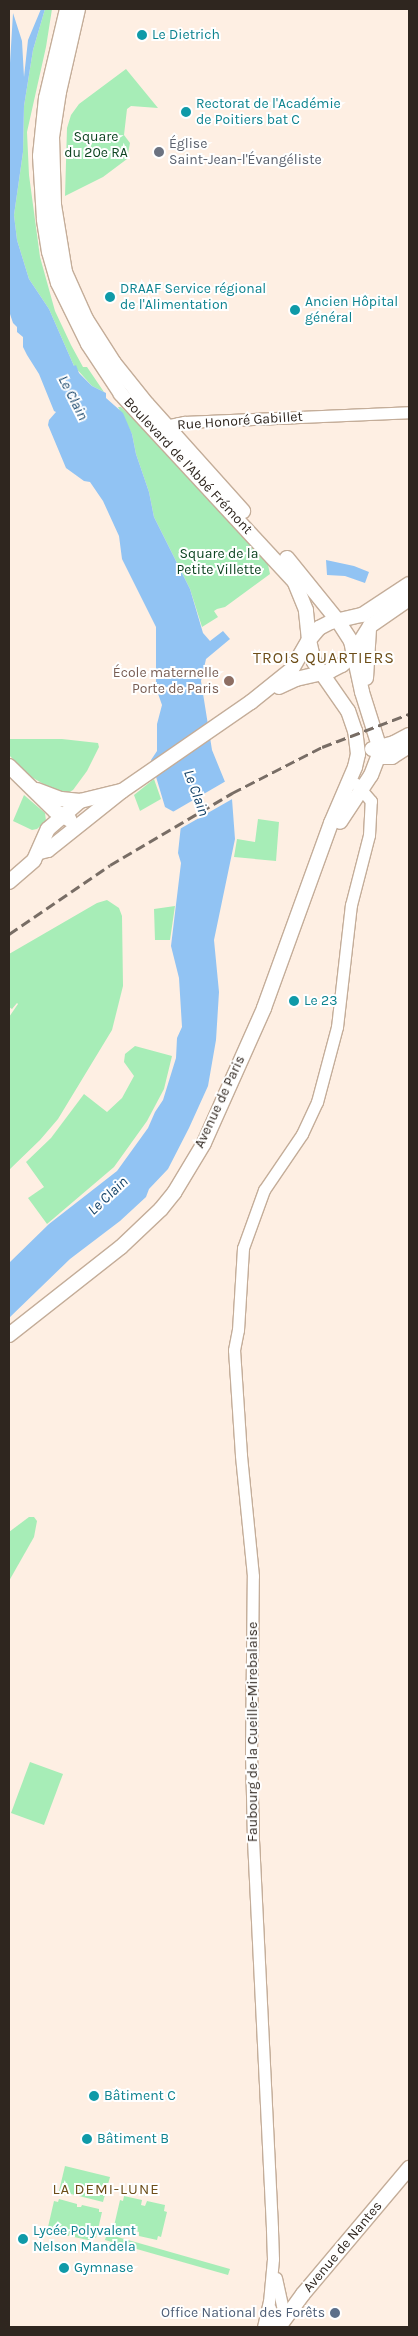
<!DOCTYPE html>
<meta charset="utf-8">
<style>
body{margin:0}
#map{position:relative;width:418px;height:2336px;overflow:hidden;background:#feefe3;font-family:Karla,sans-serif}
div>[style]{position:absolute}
.green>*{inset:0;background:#a7edb7}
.water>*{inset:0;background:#91c3f3}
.pier>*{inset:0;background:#feefe3}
.roads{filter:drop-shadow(1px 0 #c4ad99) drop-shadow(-1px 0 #c4ad99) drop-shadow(0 1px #c4ad99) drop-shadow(0 -1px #c4ad99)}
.tertiary>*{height:11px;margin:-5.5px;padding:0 5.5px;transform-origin:5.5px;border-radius:5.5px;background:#fff}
.secondary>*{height:14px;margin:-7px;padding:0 7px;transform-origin:7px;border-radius:7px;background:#fff}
.rail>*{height:2.5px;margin-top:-1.25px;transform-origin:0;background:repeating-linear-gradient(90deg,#786d65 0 10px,transparent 0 15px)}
.dots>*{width:14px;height:14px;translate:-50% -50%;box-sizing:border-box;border:2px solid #fff;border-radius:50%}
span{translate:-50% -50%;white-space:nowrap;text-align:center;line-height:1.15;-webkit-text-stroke:4px #fff;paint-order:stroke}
.culture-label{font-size:14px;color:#0d838f}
.left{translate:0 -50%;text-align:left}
.park-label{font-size:14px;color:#0d4421}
.worship-label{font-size:14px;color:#5b616d}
.street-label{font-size:14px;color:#2f261f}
.education-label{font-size:14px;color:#785e54}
.right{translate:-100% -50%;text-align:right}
.service-label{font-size:14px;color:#4e5e75}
.water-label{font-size:15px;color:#134268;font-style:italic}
.neighbourhood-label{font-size:15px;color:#6d4e19;letter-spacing:1px}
.quarter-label{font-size:16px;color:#6d4e19;letter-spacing:1px}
.frame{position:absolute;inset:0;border:10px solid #2f261f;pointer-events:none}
</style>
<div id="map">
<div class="green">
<i style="clip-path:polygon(45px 9px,52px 9px,46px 47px,27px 132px,29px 175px,40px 257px,55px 311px,71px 345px,83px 367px,87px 367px,104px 392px,92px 386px,74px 366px,49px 309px,29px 279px,17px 240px,14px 215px,23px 152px,24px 106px,33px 50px)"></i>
<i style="clip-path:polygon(126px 69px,158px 108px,131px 106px,127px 109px,124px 135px,130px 143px,127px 159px,103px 177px,65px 196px,67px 128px,71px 115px,79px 104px)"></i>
<i style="clip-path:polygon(118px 407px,121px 407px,166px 450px,267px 560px,270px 574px,225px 607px,217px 609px,214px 611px,218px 617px,202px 627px,190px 589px,154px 517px,149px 492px,136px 454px,132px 434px)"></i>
<i style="clip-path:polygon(9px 739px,62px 739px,98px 743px,99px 747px,87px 771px,73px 790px,68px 793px,52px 789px,28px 775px,9px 755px)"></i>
<i style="clip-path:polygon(154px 779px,161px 799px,140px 811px,134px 795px)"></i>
<i style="clip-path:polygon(24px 795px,45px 813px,46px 821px,37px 829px,32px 830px,13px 821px)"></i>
<i style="clip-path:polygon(258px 819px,279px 822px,276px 861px,234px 857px,237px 839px,255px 842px)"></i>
<i style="clip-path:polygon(107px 900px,119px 908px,122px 916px,123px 986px,112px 1030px,58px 1119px,40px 1140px,9px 1170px,9px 1017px,18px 1004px,17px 1003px,12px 1009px,9px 1007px,9px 954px,97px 903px)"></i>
<i style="clip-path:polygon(175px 906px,170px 940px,155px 940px,154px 909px)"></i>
<i style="clip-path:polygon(135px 1046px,172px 1056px,164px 1089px,147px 1121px,114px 1167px,47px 1224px,28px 1198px,44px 1187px,26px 1162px,51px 1138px,84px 1094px,107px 1112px,122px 1098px,134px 1076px,124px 1062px,125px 1054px)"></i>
<i style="clip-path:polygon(29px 1517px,34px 1517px,37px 1521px,34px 1537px,9px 1581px,9px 1532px)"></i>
<i style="clip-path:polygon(30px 1762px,63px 1774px,44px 1825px,11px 1813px)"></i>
<i style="clip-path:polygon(65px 2166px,110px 2177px,103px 2202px,59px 2191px)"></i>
<i style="clip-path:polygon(124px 2196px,142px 2200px,141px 2205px,145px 2206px,147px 2201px,165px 2205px,164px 2211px,167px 2212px,161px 2237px,158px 2236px,157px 2240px,139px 2236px,139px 2232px,135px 2231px,134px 2234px,116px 2230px,117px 2227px,114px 2226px,120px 2200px,123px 2201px)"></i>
<i style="clip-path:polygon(59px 2199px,77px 2204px,77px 2207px,81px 2207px,82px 2205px,99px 2209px,99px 2212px,102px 2212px,96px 2238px,93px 2237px,92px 2241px,74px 2237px,75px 2233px,70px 2232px,69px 2236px,52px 2231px,52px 2228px,48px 2227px,54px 2201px,58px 2202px)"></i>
<i style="clip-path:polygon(107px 2234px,230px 2269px,228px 2275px,105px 2240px)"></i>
</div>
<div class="water">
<i style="clip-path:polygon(41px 9px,45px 9px,33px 50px,24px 106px,23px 152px,14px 215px,17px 240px,29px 279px,49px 309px,74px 366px,76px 365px,79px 373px,92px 386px,106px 393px,106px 398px,123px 413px,132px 434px,136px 454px,149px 492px,154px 517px,190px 589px,203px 633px,210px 641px,223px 631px,230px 639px,206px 659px,201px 681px,212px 750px,232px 799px,235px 839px,214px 940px,219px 992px,216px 1040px,208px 1086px,189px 1128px,168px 1169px,149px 1189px,146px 1197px,120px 1221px,70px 1259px,9px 1318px,9px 1263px,49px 1224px,117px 1171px,148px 1128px,155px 1112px,163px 1100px,176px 1058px,177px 1038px,182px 1027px,179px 978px,171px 946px,181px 863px,178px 853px,181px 825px,174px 812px,165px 807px,151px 760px,157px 751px,157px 724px,162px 705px,156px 688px,156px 627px,122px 559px,119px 536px,103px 501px,90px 482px,84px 481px,66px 468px,48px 425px,49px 420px,56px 412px,54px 411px,39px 374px,27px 355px,23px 347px,23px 337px,17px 332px,17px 327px,13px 323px,9px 311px,9px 38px,10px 63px,13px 13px,22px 41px,24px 77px,28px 40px)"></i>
<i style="clip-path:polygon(326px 560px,354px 566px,369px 572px,365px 583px,345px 576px,327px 575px)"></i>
</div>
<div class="pier">
<i style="clip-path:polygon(226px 781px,234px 798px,178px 830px,178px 825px,171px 813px)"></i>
</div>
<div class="roads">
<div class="tertiary">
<i style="left:160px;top:427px;width:25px;rotate:-12deg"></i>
<i style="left:184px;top:422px;width:225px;rotate:-2.5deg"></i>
<i style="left:276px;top:2278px;width:42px;rotate:77.6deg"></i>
<i style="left:270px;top:2308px;width:19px;rotate:84deg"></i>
<i style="left:263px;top:2327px;width:26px;rotate:-77deg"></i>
<i style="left:269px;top:2302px;width:43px;rotate:-84.7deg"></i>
<i style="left:273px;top:2259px;width:31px;rotate:-92deg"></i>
<i style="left:272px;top:2228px;width:388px;rotate:-92.8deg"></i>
<i style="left:253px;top:1840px;width:86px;rotate:-91.3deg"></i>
<i style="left:251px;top:1754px;width:178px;rotate:-89.4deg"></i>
<i style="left:253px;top:1576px;width:122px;rotate:-95.7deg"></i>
<i style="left:241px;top:1455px;width:105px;rotate:-93.8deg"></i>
<i style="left:234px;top:1350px;width:20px;rotate:-79deg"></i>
<i style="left:238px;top:1330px;width:82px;rotate:-86.5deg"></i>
<i style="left:243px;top:1248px;width:62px;rotate:-70.1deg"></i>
<i style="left:264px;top:1190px;width:68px;rotate:-55.8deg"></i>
<i style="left:302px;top:1134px;width:35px;rotate:-65deg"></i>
<i style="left:317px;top:1102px;width:78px;rotate:-75.1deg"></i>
<i style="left:337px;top:1027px;width:123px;rotate:-83.5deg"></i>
<i style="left:351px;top:905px;width:72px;rotate:-75.6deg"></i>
<i style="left:369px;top:835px;width:34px;rotate:-87deg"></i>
<i style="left:371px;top:801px;width:23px;rotate:-131deg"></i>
</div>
<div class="secondary">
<i style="left:78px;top:9px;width:85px;rotate:102.9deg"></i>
<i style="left:59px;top:92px;width:46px;rotate:98.8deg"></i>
<i style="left:52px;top:137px;width:68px;rotate:88.3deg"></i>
<i style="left:54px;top:205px;width:68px;rotate:80.7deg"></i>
<i style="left:65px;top:272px;width:51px;rotate:65.9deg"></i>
<i style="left:86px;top:319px;width:52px;rotate:57.5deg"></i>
<i style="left:114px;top:363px;width:53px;rotate:51.2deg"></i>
<i style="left:147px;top:404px;width:144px;rotate:48.1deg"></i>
<i style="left:287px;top:558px;width:81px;rotate:51deg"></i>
<i style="left:338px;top:621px;width:24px;rotate:57deg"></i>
<i style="left:351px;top:641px;width:52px;rotate:77.8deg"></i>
<i style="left:362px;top:692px;width:57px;rotate:72.5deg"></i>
<i style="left:379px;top:746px;width:11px;rotate:95deg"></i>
<i style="left:378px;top:757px;width:19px;rotate:111deg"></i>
<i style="left:371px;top:775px;width:56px;rotate:123.4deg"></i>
<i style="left:366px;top:678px;width:49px;rotate:-86.5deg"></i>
<i style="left:279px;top:687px;width:19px;rotate:-25deg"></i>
<i style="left:296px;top:679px;width:35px;rotate:-13deg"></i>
<i style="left:330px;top:671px;width:13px;rotate:-27deg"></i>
<i style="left:342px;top:665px;width:11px;rotate:-41deg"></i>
<i style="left:350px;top:658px;width:38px;rotate:-58deg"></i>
<i style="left:370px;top:626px;width:47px;rotate:-34.7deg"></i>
<i style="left:372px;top:749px;width:23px;rotate:-15deg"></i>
<i style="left:394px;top:743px;width:17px;rotate:-28deg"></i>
<i style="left:378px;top:757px;width:14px"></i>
<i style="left:392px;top:757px;width:20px;rotate:-33deg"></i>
<i style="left:9px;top:766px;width:64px;rotate:44.4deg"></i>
<i style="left:55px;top:811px;width:17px;rotate:31deg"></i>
<i style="left:37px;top:790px;width:26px;rotate:21deg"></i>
<i style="left:61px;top:799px;width:19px;rotate:6deg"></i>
<i style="left:40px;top:852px;width:8px;rotate:-14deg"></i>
<i style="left:48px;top:850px;width:95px;rotate:-38.6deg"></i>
<i style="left:122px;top:791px;width:157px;rotate:-34.6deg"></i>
<i style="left:251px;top:702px;width:53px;rotate:-38.8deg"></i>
<i style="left:292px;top:669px;width:34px;rotate:-60deg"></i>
<i style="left:309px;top:640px;width:16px;rotate:-50deg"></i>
<i style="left:319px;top:628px;width:13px;rotate:-27deg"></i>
<i style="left:331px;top:622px;width:32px;rotate:-13deg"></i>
<i style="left:362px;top:615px;width:56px;rotate:-33.4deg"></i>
<i style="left:9px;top:882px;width:33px;rotate:-41deg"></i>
<i style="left:34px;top:860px;width:34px;rotate:-66deg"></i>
<i style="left:48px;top:829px;width:43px;rotate:-41.2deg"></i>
<i style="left:80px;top:801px;width:42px;rotate:-13.7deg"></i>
<i style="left:9px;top:1335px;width:142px;rotate:-38.2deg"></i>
<i style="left:121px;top:1247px;width:55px;rotate:-43.5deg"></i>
<i style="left:161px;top:1209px;width:21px;rotate:-51deg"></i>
<i style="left:174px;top:1193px;width:58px;rotate:-59deg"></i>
<i style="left:204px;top:1143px;width:148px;rotate:-66deg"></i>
<i style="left:264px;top:1008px;width:197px;rotate:-70.1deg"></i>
<i style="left:331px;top:823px;width:61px;rotate:-66.8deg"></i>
<i style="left:355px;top:767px;width:13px;rotate:-77deg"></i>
<i style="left:358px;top:754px;width:23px;rotate:-97deg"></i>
<i style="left:355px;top:731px;width:21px;rotate:-109deg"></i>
<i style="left:348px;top:711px;width:60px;rotate:-124.8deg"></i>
<i style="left:314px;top:662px;width:23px;rotate:-103deg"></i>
<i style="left:309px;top:640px;width:30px;rotate:-96deg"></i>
<i style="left:306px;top:610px;width:31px;rotate:-112deg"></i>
<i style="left:294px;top:581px;width:255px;rotate:-132.8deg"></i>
<i style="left:121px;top:394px;width:60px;rotate:-123.4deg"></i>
<i style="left:88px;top:344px;width:68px;rotate:-116.2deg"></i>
<i style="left:58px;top:283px;width:32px;rotate:-106deg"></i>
<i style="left:49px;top:252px;width:33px;rotate:-99deg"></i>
<i style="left:44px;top:219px;width:63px;rotate:-93.6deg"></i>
<i style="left:40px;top:156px;width:58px;rotate:-84.1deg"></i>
<i style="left:46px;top:98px;width:91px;rotate:-76.7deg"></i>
<i style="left:279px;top:2327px;width:41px;rotate:-54deg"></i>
<i style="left:303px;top:2294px;width:165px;rotate:-49.9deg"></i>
</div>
</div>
<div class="rail">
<i style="left:9px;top:934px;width:122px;rotate:-34.3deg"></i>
<i style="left:110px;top:865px;width:142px;rotate:-30.5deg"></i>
<i style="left:232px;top:793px;width:101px;rotate:-27.1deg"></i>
<i style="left:322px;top:747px;width:93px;rotate:-20.8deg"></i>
</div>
<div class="dots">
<i style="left:142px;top:35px;background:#0f9aa8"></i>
<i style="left:186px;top:112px;background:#0f9aa8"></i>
<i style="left:159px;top:152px;background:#6b7280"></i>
<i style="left:110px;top:297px;background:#0f9aa8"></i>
<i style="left:295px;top:310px;background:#0f9aa8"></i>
<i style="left:229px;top:681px;background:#8d6e63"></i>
<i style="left:294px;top:1001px;background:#0f9aa8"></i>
<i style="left:94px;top:2096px;background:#0f9aa8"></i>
<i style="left:87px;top:2139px;background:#0f9aa8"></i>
<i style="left:23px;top:2239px;background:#0f9aa8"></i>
<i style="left:64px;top:2268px;background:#0f9aa8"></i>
<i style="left:335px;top:2313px;background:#5c6f8a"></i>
</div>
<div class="culture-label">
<span class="left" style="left:152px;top:35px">Le Dietrich</span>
<span class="left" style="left:196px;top:112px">Rectorat de l'Académie<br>de Poitiers bat C</span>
<span class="left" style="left:120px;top:297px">DRAAF Service régional<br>de l'Alimentation</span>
<span class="left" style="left:305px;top:310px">Ancien Hôpital<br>général</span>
<span class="left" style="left:304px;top:1001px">Le 23</span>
<span class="left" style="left:104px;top:2096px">Bâtiment C</span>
<span class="left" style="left:97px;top:2139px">Bâtiment B</span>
<span class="left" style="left:33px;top:2239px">Lycée Polyvalent<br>Nelson Mandela</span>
<span class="left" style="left:74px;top:2268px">Gymnase</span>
</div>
<div class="park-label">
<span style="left:96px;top:145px">Square<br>du 20e RA</span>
<span style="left:219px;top:562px">Square de la<br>Petite Villette</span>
</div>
<div class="worship-label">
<span class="left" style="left:169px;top:152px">Église<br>Saint-Jean-l'Évangéliste</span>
</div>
<div class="street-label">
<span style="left:240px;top:421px;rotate:-4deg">Rue Honoré Gabillet</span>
<span style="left:188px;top:466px;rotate:47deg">Boulevard de l'Abbé Frémont</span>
<span style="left:220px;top:1102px;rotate:-65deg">Avenue de Paris</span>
<span style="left:253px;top:1732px;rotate:-90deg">Faubourg de la Cueille-Mirebalaise</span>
<span style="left:343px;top:2247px;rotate:-50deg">Avenue de Nantes</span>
</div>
<div class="education-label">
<span class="right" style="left:219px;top:681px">École maternelle<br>Porte de Paris</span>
</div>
<div class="service-label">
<span class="right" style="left:325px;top:2313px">Office National des Forêts</span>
</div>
<div class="water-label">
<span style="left:73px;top:398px;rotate:63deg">Le Clain</span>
<span style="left:196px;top:793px;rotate:70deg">Le Clain</span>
<span style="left:108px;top:1196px;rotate:-43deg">Le Clain</span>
</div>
<div class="neighbourhood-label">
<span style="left:106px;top:2190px">LA DEMI-LUNE</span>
</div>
<div class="quarter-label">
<span style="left:324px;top:658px">TROIS QUARTIERS</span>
</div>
<div class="frame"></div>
</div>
